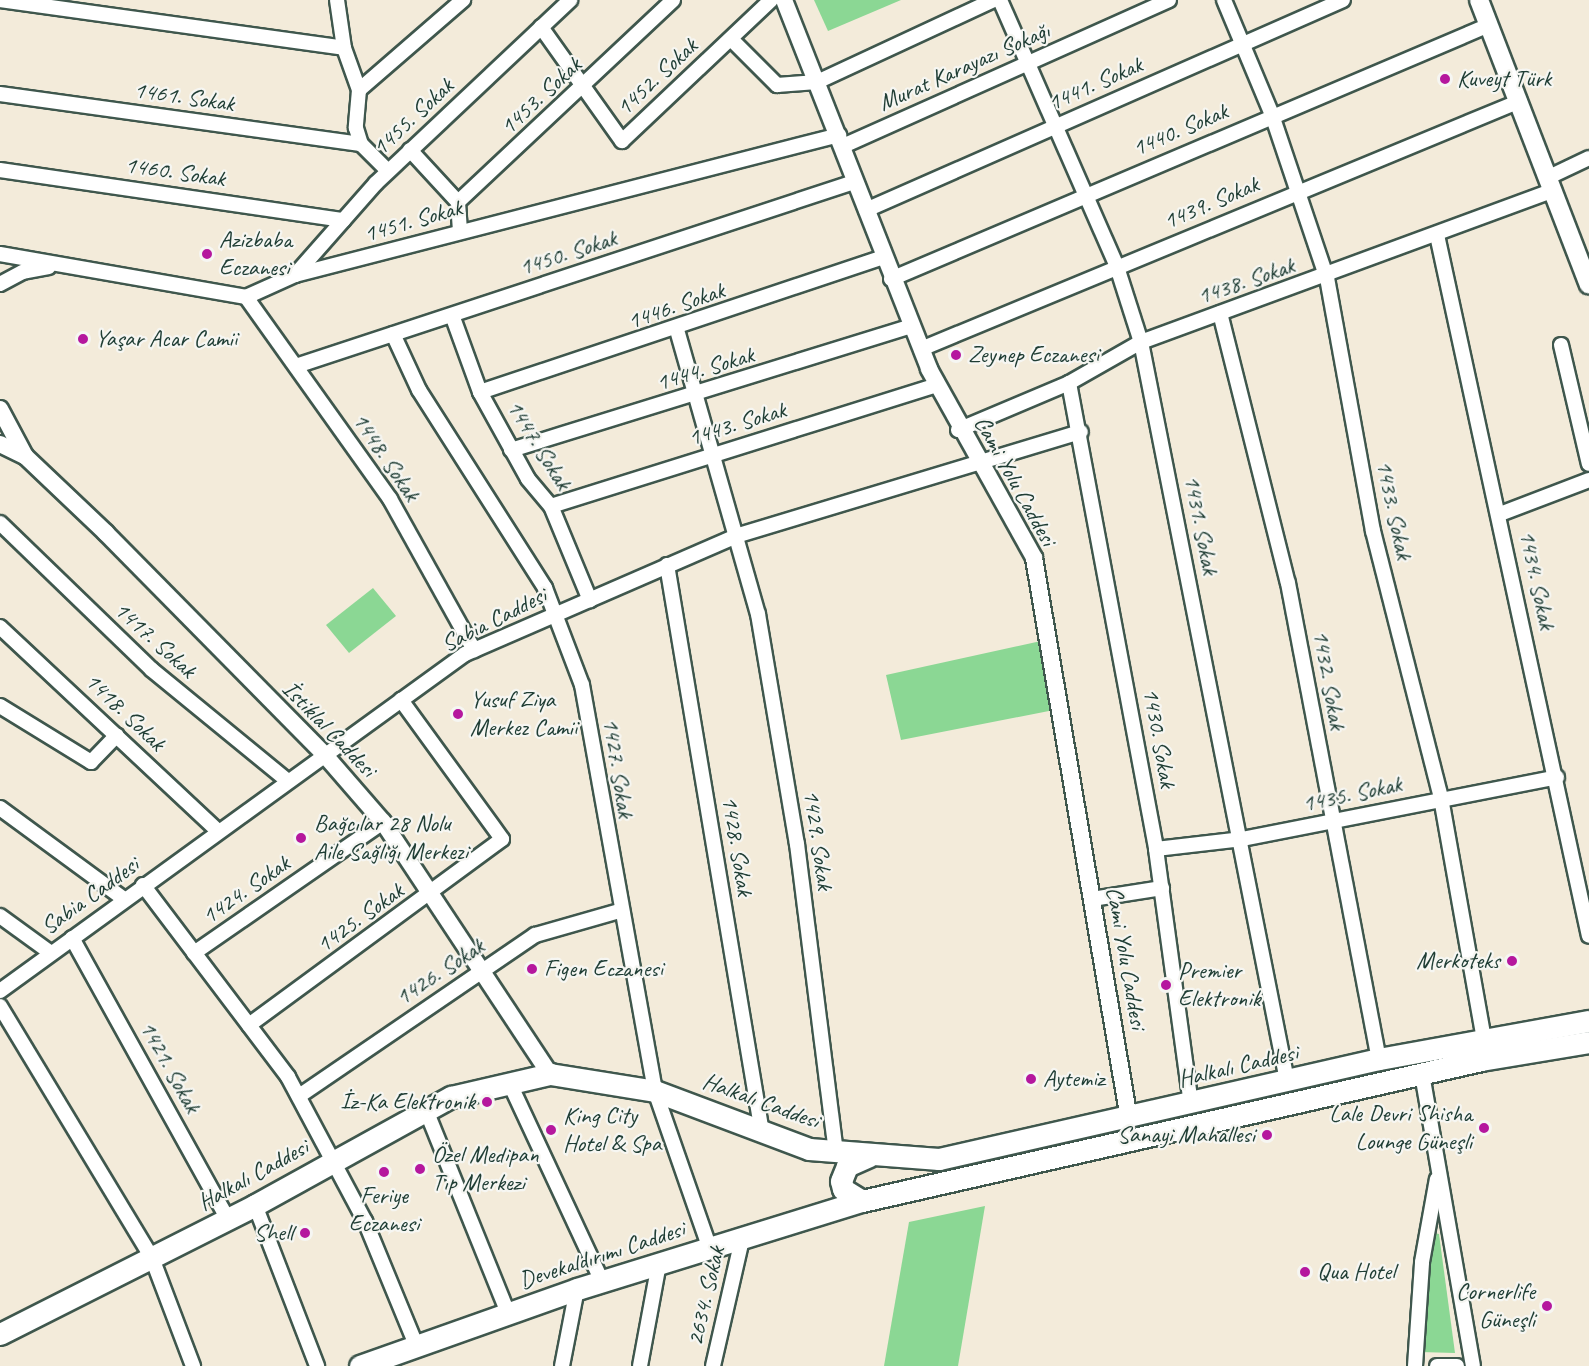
<!DOCTYPE html>
<meta charset="utf-8">
<style>
body{margin:0}
#map{position:relative;width:1589px;height:1366px;overflow:hidden;background:#f3ebda;font-family:Caveat,sans-serif}
div>[style]{position:absolute}
.green>*{inset:0;background:#8bd794}
.roads{filter:drop-shadow(2px 0 #3f574d) drop-shadow(-2px 0 #3f574d) drop-shadow(0 2px #3f574d) drop-shadow(0 -2px #3f574d)}
.minor>*{height:14px;margin:-7px;padding:0 7px;transform-origin:7px;border-radius:7px;background:#fff}
.tertiary>*{height:16px;margin:-8px;padding:0 8px;transform-origin:8px;border-radius:8px;background:#fff}
.secondary>*{height:18px;margin:-9px;padding:0 9px;transform-origin:9px;border-radius:9px;background:#fff}
.primary>*{height:21px;margin:-10.5px;padding:0 10.5px;transform-origin:10.5px;border-radius:10.5px;background:#fff}
.dots>*{width:16px;height:16px;translate:-50% -50%;box-sizing:border-box;border:3px solid #f6f6f2;border-radius:50%}
span{translate:-50% -50%;white-space:nowrap;text-align:center;line-height:1.15;-webkit-text-stroke:4.5px #f6f6f2;paint-order:stroke}
.street-label{font-size:24px;color:#1f3d34}
.poi-label{font-size:24px;color:#1f3d34}
.left{translate:0 -50%;text-align:left}
.right{translate:-100% -50%;text-align:right}
</style>
<div id="map">
<div class="green">
<i style="clip-path:polygon(814px 0,901px 0,828px 31px)"></i>
<i style="clip-path:polygon(373px 588px,396px 616px,349px 653px,326px 625px)"></i>
<i style="clip-path:polygon(1041px 641px,1054px 710px,901px 740px,886px 675px)"></i>
<i style="clip-path:polygon(985px 1206px,958px 1366px,884px 1366px,909px 1222px)"></i>
<i style="clip-path:polygon(1434px 1233px,1439px 1234px,1455px 1353px,1420px 1352px)"></i>
</div>
<div class="roads">
<div class="minor">
<i style="left:0;top:0;width:347px;rotate:7.9deg"></i>
<i style="left:337px;top:0;width:49px;rotate:81.7deg"></i>
<i style="left:344px;top:48px;width:45px;rotate:70.3deg"></i>
<i style="left:359px;top:90px;width:38px;rotate:95deg"></i>
<i style="left:356px;top:128px;width:17px;rotate:73deg"></i>
<i style="left:361px;top:144px;width:38px;rotate:45deg"></i>
<i style="left:1000px;top:0;width:292px;rotate:66.3deg"></i>
<i style="left:1117px;top:267px;width:79px;rotate:72.3deg"></i>
<i style="left:1141px;top:342px;width:753px;rotate:78.82deg"></i>
<i style="left:1224px;top:0;width:125px;rotate:67.3deg"></i>
<i style="left:1272px;top:115px;width:172px;rotate:71.4deg"></i>
<i style="left:1327px;top:278px;width:257px;rotate:79.7deg"></i>
<i style="left:1373px;top:531px;width:276px;rotate:75.7deg"></i>
<i style="left:1441px;top:798px;width:246px;rotate:79.9deg"></i>
<i style="left:541px;top:27px;width:140px;rotate:54.6deg"></i>
<i style="left:622px;top:141px;width:205px;rotate:-43.4deg"></i>
<i style="left:732px;top:40px;width:64px;rotate:45deg"></i>
<i style="left:777px;top:85px;width:40px;rotate:-4.3deg"></i>
<i style="left:817px;top:82px;width:195px;rotate:-24.9deg"></i>
<i style="left:359px;top:90px;width:138px;rotate:-40.9deg"></i>
<i style="left:0;top:94px;width:364px;rotate:7.9deg"></i>
<i style="left:843px;top:146px;width:357px;rotate:-24.1deg"></i>
<i style="left:410px;top:150px;width:71px;rotate:47.3deg"></i>
<i style="left:0;top:170px;width:347px;rotate:8.3deg"></i>
<i style="left:1549px;top:177px;width:44px;rotate:-25.4deg"></i>
<i style="left:866px;top:210px;width:521px;rotate:-23.76deg"></i>
<i style="left:460px;top:231px;width:29px;rotate:-94deg"></i>
<i style="left:458px;top:202px;width:295px;rotate:-43.2deg"></i>
<i style="left:1437px;top:235px;width:717px;rotate:77.77deg"></i>
<i style="left:0;top:254px;width:250px;rotate:9.9deg"></i>
<i style="left:246px;top:297px;width:54px;rotate:-24.2deg"></i>
<i style="left:295px;top:275px;width:562px;rotate:-14.43deg"></i>
<i style="left:295px;top:275px;width:123px;rotate:-48.6deg"></i>
<i style="left:376px;top:183px;width:267px;rotate:-43.3deg"></i>
<i style="left:891px;top:279px;width:650px;rotate:-23.01deg"></i>
<i style="left:0;top:284px;width:26px;rotate:-28deg"></i>
<i style="left:23px;top:272px;width:26px;rotate:-11deg"></i>
<i style="left:246px;top:297px;width:248px;rotate:54.5deg"></i>
<i style="left:390px;top:499px;width:173px;rotate:60.9deg"></i>
<i style="left:1220px;top:313px;width:278px;rotate:75.9deg"></i>
<i style="left:1288px;top:583px;width:485px;rotate:79.2deg"></i>
<i style="left:452px;top:315px;width:82px;rotate:70deg"></i>
<i style="left:480px;top:392px;width:99px;rotate:61.1deg"></i>
<i style="left:528px;top:479px;width:35px;rotate:50deg"></i>
<i style="left:551px;top:506px;width:102px;rotate:67.5deg"></i>
<i style="left:677px;top:330px;width:295px;rotate:74.1deg"></i>
<i style="left:758px;top:614px;width:233px;rotate:80.4deg"></i>
<i style="left:797px;top:844px;width:311px;rotate:82.8deg"></i>
<i style="left:393px;top:334px;width:62px;rotate:65.1deg"></i>
<i style="left:419px;top:390px;width:235px;rotate:57.5deg"></i>
<i style="left:545px;top:588px;width:104px;rotate:69.1deg"></i>
<i style="left:582px;top:685px;width:413px;rotate:79.8deg"></i>
<i style="left:655px;top:1091px;width:164px;rotate:70.8deg"></i>
<i style="left:1561px;top:345px;width:122px;rotate:76.8deg"></i>
<i style="left:921px;top:349px;width:648px;rotate:-22.49deg"></i>
<i style="left:296px;top:366px;width:588px;rotate:-18.25deg"></i>
<i style="left:1069px;top:383px;width:474px;rotate:79.4deg"></i>
<i style="left:1156px;top:849px;width:256px;rotate:82.2deg"></i>
<i style="left:480px;top:392px;width:426px;rotate:-18.5deg"></i>
<i style="left:958px;top:430px;width:121px;rotate:-22.9deg"></i>
<i style="left:1069px;top:383px;width:83px;rotate:-29.7deg"></i>
<i style="left:1141px;top:342px;width:440px;rotate:-20.2deg"></i>
<i style="left:511px;top:450px;width:419px;rotate:-17.2deg"></i>
<i style="left:551px;top:506px;width:405px;rotate:-17.4deg"></i>
<i style="left:1500px;top:514px;width:95px;rotate:-20.9deg"></i>
<i style="left:0;top:523px;width:210px;rotate:44deg"></i>
<i style="left:151px;top:669px;width:177px;rotate:39.3deg"></i>
<i style="left:667px;top:565px;width:576px;rotate:80.5deg"></i>
<i style="left:0;top:627px;width:299px;rotate:43.1deg"></i>
<i style="left:0;top:706px;width:107px;rotate:31.6deg"></i>
<i style="left:91px;top:762px;width:37px;rotate:-46deg"></i>
<i style="left:0;top:808px;width:154px;rotate:36.3deg"></i>
<i style="left:1156px;top:849px;width:87px;rotate:-6.6deg"></i>
<i style="left:1242px;top:839px;width:321px;rotate:-11.1deg"></i>
<i style="left:143px;top:885px;width:241px;rotate:52.9deg"></i>
<i style="left:288px;top:1077px;width:163px;rotate:61.9deg"></i>
<i style="left:365px;top:1221px;width:136px;rotate:67.6deg"></i>
<i style="left:1092px;top:899px;width:71px;rotate:-8.9deg"></i>
<i style="left:0;top:916px;width:63px;rotate:36deg"></i>
<i style="left:72px;top:938px;width:321px;rotate:61deg"></i>
<i style="left:194px;top:953px;width:230px;rotate:-34.7deg"></i>
<i style="left:0;top:991px;width:574px;rotate:-35.93deg"></i>
<i style="left:465px;top:654px;width:299px;rotate:-23.5deg"></i>
<i style="left:739px;top:535px;width:357px;rotate:-16.8deg"></i>
<i style="left:0;top:1006px;width:294px;rotate:58.9deg"></i>
<i style="left:152px;top:1258px;width:116px;rotate:69.2deg"></i>
<i style="left:249px;top:1025px;width:314px;rotate:-36.3deg"></i>
<i style="left:502px;top:839px;width:172px;rotate:-126deg"></i>
<i style="left:1422px;top:1074px;width:296px;rotate:80.1deg"></i>
<i style="left:510px;top:1084px;width:217px;rotate:65deg"></i>
<i style="left:299px;top:1096px;width:286px;rotate:-34.3deg"></i>
<i style="left:535px;top:935px;width:87px;rotate:-15.9deg"></i>
<i style="left:426px;top:1110px;width:219px;rotate:68deg"></i>
<i style="left:255px;top:1205px;width:173px;rotate:68.9deg"></i>
<i style="left:562px;top:1366px;width:78px;rotate:-79deg"></i>
<i style="left:640px;top:1366px;width:105px;rotate:-79.5deg"></i>
<i style="left:713px;top:1366px;width:134px;rotate:-77.1deg"></i>
<i style="left:1415px;top:1366px;width:104px;rotate:-86.1deg"></i>
<i style="left:1422px;top:1262px;width:84px;rotate:-79.8deg"></i>
<i style="left:1437px;top:1366px;width:20px"></i>
</div>
<div class="tertiary">
<i style="left:784px;top:0;width:396px;rotate:68.5deg"></i>
<i style="left:929px;top:369px;width:216px;rotate:60.9deg"></i>
<i style="left:1034px;top:558px;width:569px;rotate:80.39deg"></i>
<i style="left:0;top:409px;width:53px;rotate:62deg"></i>
<i style="left:0;top:444px;width:28px;rotate:26deg"></i>
<i style="left:25px;top:456px;width:112px;rotate:43.5deg"></i>
<i style="left:106px;top:533px;width:310px;rotate:45.4deg"></i>
<i style="left:324px;top:754px;width:90px;rotate:49.1deg"></i>
<i style="left:383px;top:822px;width:302px;rotate:56.5deg"></i>
</div>
<div class="secondary">
<i style="left:1479px;top:0;width:305px;rotate:68.9deg"></i>
</div>
<div class="primary">
<i style="left:862px;top:1201px;width:22px;rotate:-148deg"></i>
<i style="left:843px;top:1189px;width:8px;rotate:-104deg"></i>
<i style="left:841px;top:1181px;width:16px;rotate:-68deg"></i>
<i style="left:847px;top:1166px;width:24px;rotate:-24deg"></i>
<i style="left:0;top:1334px;width:286px;rotate:-26.8deg"></i>
<i style="left:255px;top:1205px;width:224px;rotate:-28.9deg"></i>
<i style="left:451px;top:1097px;width:102px;rotate:-13.1deg"></i>
<i style="left:550px;top:1074px;width:106px;rotate:9.2deg"></i>
<i style="left:655px;top:1091px;width:165px;rotate:20.6deg"></i>
<i style="left:809px;top:1149px;width:130px;rotate:4.4deg"></i>
<i style="left:939px;top:1159px;width:451px;rotate:-12.8deg"></i>
<i style="left:1379px;top:1059px;width:213px;rotate:-10.3deg"></i>
<i style="left:360px;top:1366px;width:230px;rotate:-19.5deg"></i>
<i style="left:577px;top:1289px;width:298px;rotate:-17.2deg"></i>
<i style="left:862px;top:1201px;width:635px;rotate:-12.83deg"></i>
<i style="left:1481px;top:1060px;width:109px;rotate:-9.5deg"></i>
</div>
</div>
<div class="dots">
<i style="left:1445px;top:79px;background:#b5179e"></i>
<i style="left:207px;top:254px;background:#b5179e"></i>
<i style="left:83px;top:339px;background:#b5179e"></i>
<i style="left:956px;top:355px;background:#b5179e"></i>
<i style="left:458px;top:714px;background:#b5179e"></i>
<i style="left:301px;top:838px;background:#b5179e"></i>
<i style="left:1512px;top:961px;background:#b5179e"></i>
<i style="left:532px;top:969px;background:#b5179e"></i>
<i style="left:1166px;top:985px;background:#b5179e"></i>
<i style="left:1031px;top:1079px;background:#b5179e"></i>
<i style="left:487px;top:1102px;background:#b5179e"></i>
<i style="left:1484px;top:1128px;background:#b5179e"></i>
<i style="left:551px;top:1130px;background:#b5179e"></i>
<i style="left:1267px;top:1135px;background:#b5179e"></i>
<i style="left:420px;top:1169px;background:#b5179e"></i>
<i style="left:384px;top:1172px;background:#b5179e"></i>
<i style="left:305px;top:1233px;background:#b5179e"></i>
<i style="left:1305px;top:1272px;background:#b5179e"></i>
<i style="left:1547px;top:1306px;background:#b5179e"></i>
</div>
<div class="street-label">
<span style="left:964px;top:67px;rotate:-24deg">Murat Karayazı Sokağı</span>
<span style="left:657px;top:77px;rotate:-43deg">1452. Sokak</span>
<span style="left:1095px;top:84px;rotate:-24deg">1441. Sokak</span>
<span style="left:541px;top:96px;rotate:-43deg">1453. Sokak</span>
<span style="left:184px;top:97px;rotate:8deg">1461. Sokak</span>
<span style="left:413px;top:117px;rotate:-43deg">1455. Sokak</span>
<span style="left:1180px;top:130px;rotate:-23deg">1440. Sokak</span>
<span style="left:175px;top:172px;rotate:8deg">1460. Sokak</span>
<span style="left:1211px;top:203px;rotate:-23deg">1439. Sokak</span>
<span style="left:413px;top:221px;rotate:-16deg">1451. Sokak</span>
<span style="left:568px;top:253px;rotate:-18deg">1450. Sokak</span>
<span style="left:1246px;top:281px;rotate:-19deg">1438. Sokak</span>
<span style="left:676px;top:306px;rotate:-19deg">1446. Sokak</span>
<span style="left:705px;top:369px;rotate:-17deg">1444. Sokak</span>
<span style="left:737px;top:424px;rotate:-17deg">1443. Sokak</span>
<span style="left:539px;top:445px;rotate:58deg">1447. Sokak</span>
<span style="left:386px;top:457px;rotate:56deg">1448. Sokak</span>
<span style="left:1015px;top:481px;rotate:61deg">Cami Yolu Caddesi</span>
<span style="left:1394px;top:510px;rotate:78deg">1433. Sokak</span>
<span style="left:1201px;top:525px;rotate:79deg">1431. Sokak</span>
<span style="left:1537px;top:580px;rotate:78deg">1434. Sokak</span>
<span style="left:494px;top:620px;rotate:-27deg">Sabia Caddesi</span>
<span style="left:155px;top:640px;rotate:42deg">1417. Sokak</span>
<span style="left:1329px;top:680px;rotate:80deg">1432. Sokak</span>
<span style="left:125px;top:712px;rotate:44deg">1418. Sokak</span>
<span style="left:329px;top:729px;rotate:46deg">İstiklal Caddesi</span>
<span style="left:1159px;top:738px;rotate:80deg">1430. Sokak</span>
<span style="left:618px;top:768px;rotate:81deg">1427. Sokak</span>
<span style="left:1352px;top:794px;rotate:-12deg">1435. Sokak</span>
<span style="left:818px;top:840px;rotate:82deg">1429. Sokak</span>
<span style="left:737px;top:846px;rotate:81deg">1428. Sokak</span>
<span style="left:246px;top:890px;rotate:-35deg">1424. Sokak</span>
<span style="left:90px;top:896px;rotate:-36deg">Sabia Caddesi</span>
<span style="left:360px;top:918px;rotate:-36deg">1425. Sokak</span>
<span style="left:1126px;top:958px;rotate:80deg">Cami Yolu Caddesi</span>
<span style="left:440px;top:972px;rotate:-34deg">1426. Sokak</span>
<span style="left:1238px;top:1066px;rotate:-13deg">Halkalı Caddesi</span>
<span style="left:170px;top:1067px;rotate:61deg">1421. Sokak</span>
<span style="left:761px;top:1101px;rotate:20deg">Halkalı Caddesi</span>
<span style="left:253px;top:1175px;rotate:-29deg">Halkalı Caddesi</span>
<span style="left:602px;top:1255px;rotate:-18deg">Devekaldırımı Caddesi</span>
<span style="left:706px;top:1296px;rotate:-77deg">2634. Sokak</span>
</div>
<div class="poi-label">
<span class="left" style="left:1457px;top:79px">Kuveyt Türk</span>
<span class="left" style="left:219px;top:254px">Azizbaba<br>Eczanesi</span>
<span class="left" style="left:95px;top:339px">Yaşar Acar Camii</span>
<span class="left" style="left:968px;top:355px">Zeynep Eczanesi</span>
<span class="left" style="left:470px;top:714px">Yusuf Ziya<br>Merkez Camii</span>
<span class="left" style="left:314px;top:838px">Bağcılar 28 Nolu<br>Aile Sağlığı Merkezi</span>
<span class="right" style="left:1500px;top:961px">Merkoteks</span>
<span class="left" style="left:544px;top:969px">Figen Eczanesi</span>
<span class="left" style="left:1178px;top:985px">Premier<br>Elektronik</span>
<span class="left" style="left:1043px;top:1079px">Aytemiz</span>
<span class="right" style="left:475px;top:1102px">İz-Ka Elektronik</span>
<span class="right" style="left:1472px;top:1128px">Lale Devri Shisha<br>Lounge Güneşli</span>
<span class="left" style="left:563px;top:1130px">King City<br>Hotel &amp; Spa</span>
<span class="right" style="left:1255px;top:1135px">Sanayi Mahallesi</span>
<span class="left" style="left:432px;top:1169px">Özel Medipan<br>Tıp Merkezi</span>
<span style="left:384px;top:1210px">Feriye<br>Eczanesi</span>
<span class="right" style="left:293px;top:1233px">Shell</span>
<span class="left" style="left:1317px;top:1272px">Qua Hotel</span>
<span class="right" style="left:1535px;top:1306px">Cornerlife<br>Güneşli</span>
</div>
</div>
